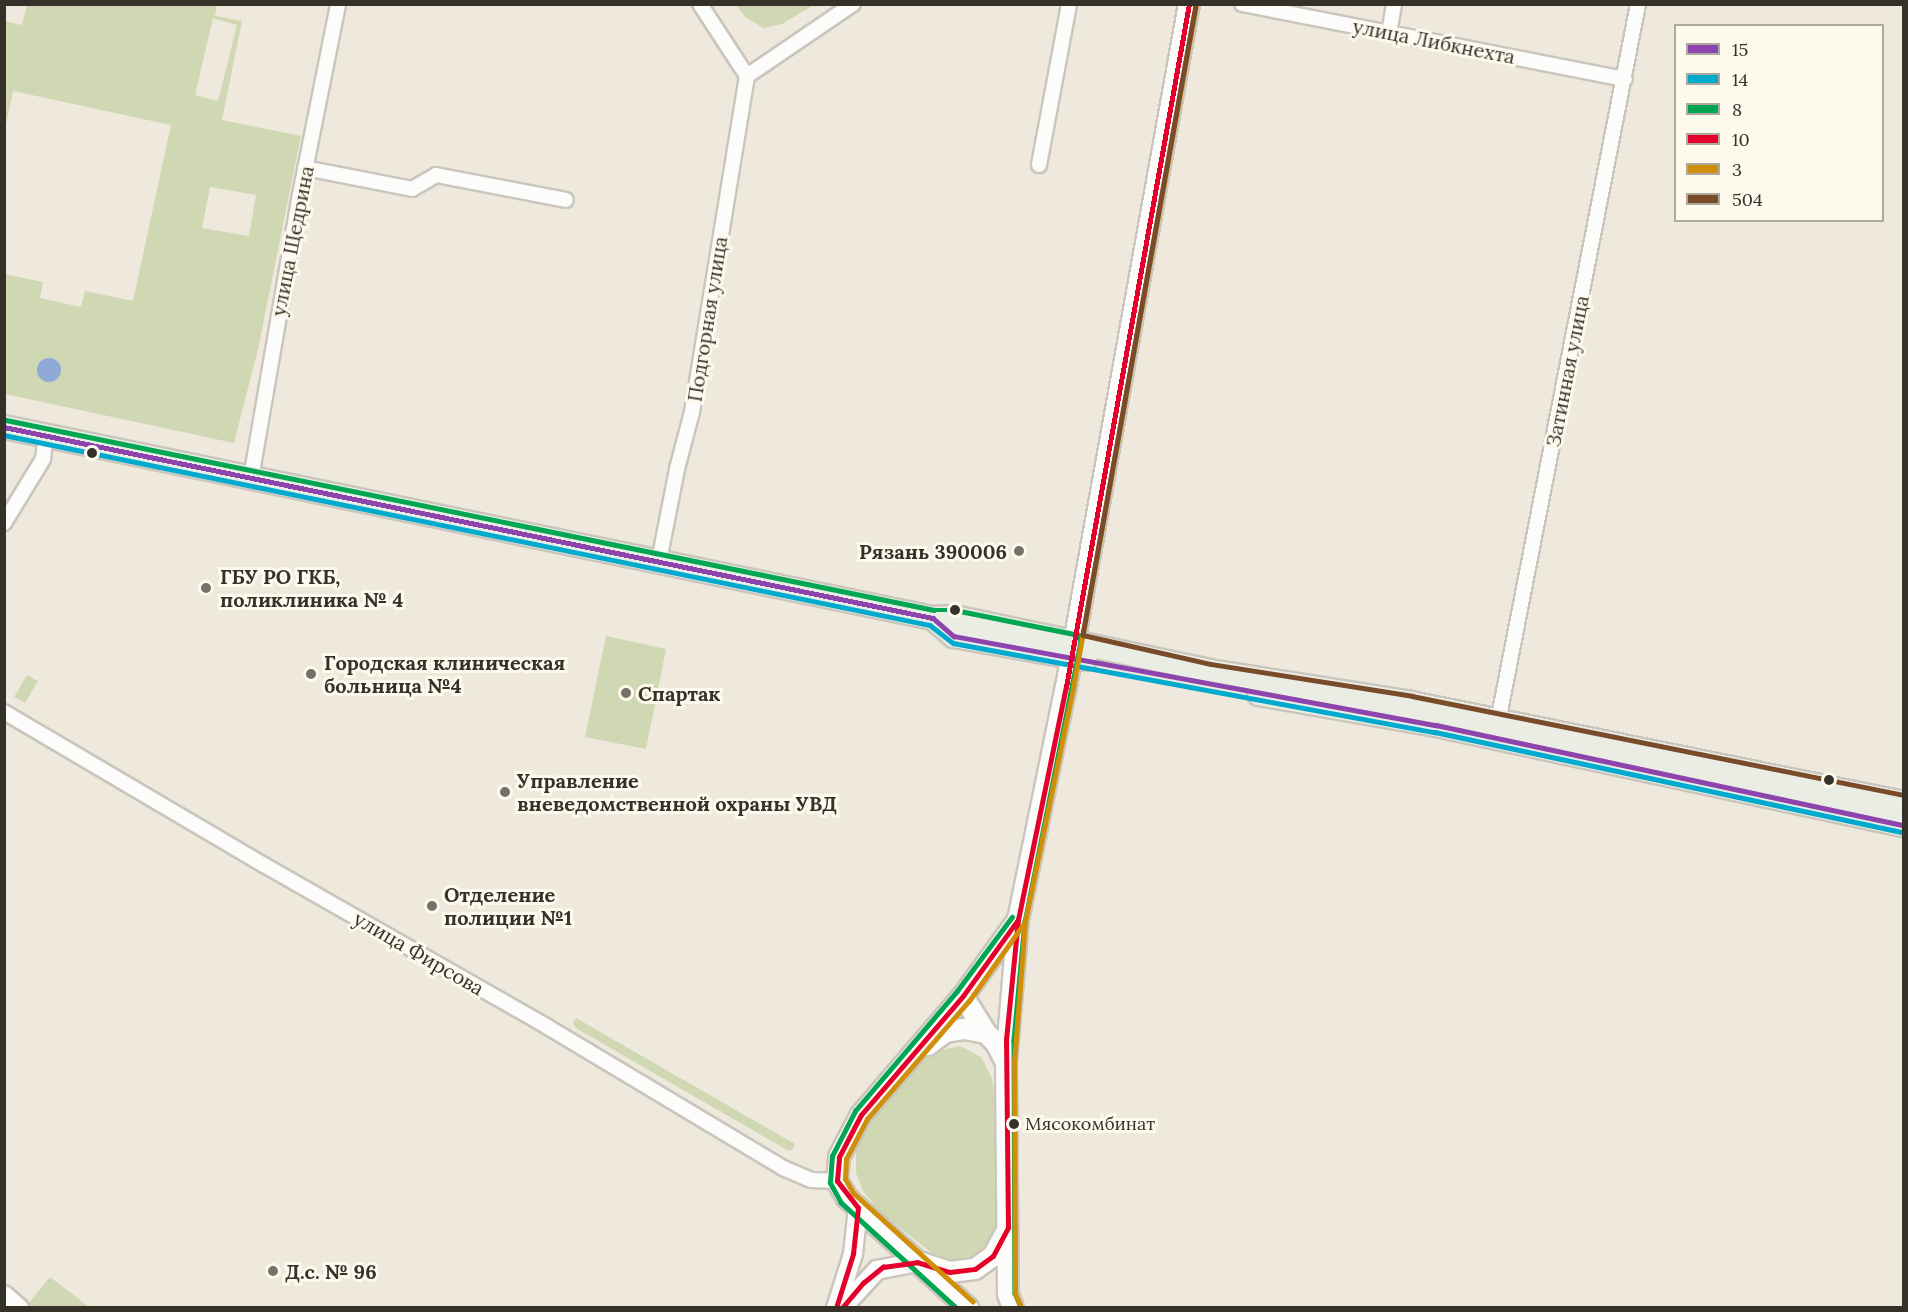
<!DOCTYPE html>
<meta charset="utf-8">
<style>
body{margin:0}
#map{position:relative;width:1908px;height:1312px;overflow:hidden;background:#eee8dd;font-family:Lora,serif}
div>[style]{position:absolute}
.green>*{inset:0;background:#cfd8b3}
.water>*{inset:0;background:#90aad7}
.round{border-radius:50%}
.roads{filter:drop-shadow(2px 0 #cac6bd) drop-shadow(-2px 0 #cac6bd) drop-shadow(0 2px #cac6bd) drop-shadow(0 -2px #cac6bd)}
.minor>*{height:14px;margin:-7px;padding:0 7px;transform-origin:7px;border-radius:7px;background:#fcfcfa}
.tertiary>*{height:18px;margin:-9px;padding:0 9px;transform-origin:9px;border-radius:9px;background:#fcfcfa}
.secondary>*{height:20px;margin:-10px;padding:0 10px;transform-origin:10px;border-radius:10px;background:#fcfcfa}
.primary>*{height:22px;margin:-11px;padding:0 11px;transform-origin:11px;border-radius:11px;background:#eaede3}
.bus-1>*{height:4.5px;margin:-2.25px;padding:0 2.25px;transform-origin:2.25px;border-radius:2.25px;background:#8e44ad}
.bus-2>*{height:4.5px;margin:-2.25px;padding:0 2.25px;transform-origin:2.25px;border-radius:2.25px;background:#00a9ce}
.bus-3>*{height:4.5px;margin:-2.25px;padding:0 2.25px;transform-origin:2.25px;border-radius:2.25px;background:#00a651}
.bus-4>*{height:4.5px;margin:-2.25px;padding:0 2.25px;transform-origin:2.25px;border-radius:2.25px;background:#e4002b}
.bus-5>*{height:4.5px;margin:-2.25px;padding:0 2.25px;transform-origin:2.25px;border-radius:2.25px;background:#d08f08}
.bus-6>*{height:4.5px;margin:-2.25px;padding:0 2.25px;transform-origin:2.25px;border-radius:2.25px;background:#7a4b2a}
.dots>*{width:16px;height:16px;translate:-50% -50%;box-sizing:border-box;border:3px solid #fef9ed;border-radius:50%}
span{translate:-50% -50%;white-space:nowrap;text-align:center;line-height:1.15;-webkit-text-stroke:6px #fef9ed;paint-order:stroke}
.bus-label{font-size:18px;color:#353129}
.left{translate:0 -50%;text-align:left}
.street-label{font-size:20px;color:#353129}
.poi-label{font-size:20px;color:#353129;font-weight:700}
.right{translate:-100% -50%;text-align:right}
.frame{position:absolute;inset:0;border:6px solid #353129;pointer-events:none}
.legend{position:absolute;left:1674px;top:24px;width:210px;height:198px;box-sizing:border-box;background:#fef9ed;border:2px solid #aea99f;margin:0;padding:8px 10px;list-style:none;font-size:18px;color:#353129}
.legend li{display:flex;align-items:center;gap:12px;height:30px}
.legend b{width:30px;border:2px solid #aea99f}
</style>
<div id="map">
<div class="green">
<i style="clip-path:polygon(evenodd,27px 5px,217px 5px,215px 16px,242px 21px,222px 120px,301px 136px,258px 349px,234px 443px,5px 394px,5px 274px,43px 282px,40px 298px,81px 307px,85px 291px,133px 301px,171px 125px,13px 91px,5px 129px,5px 21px,22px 25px,27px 5px,213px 18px,237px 25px,218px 101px,195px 95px,213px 18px,27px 5px,210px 187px,256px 195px,249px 236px,202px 228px,210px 187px)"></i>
<i style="clip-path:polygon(736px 5px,814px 5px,782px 24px,764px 28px,746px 18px)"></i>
<i style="clip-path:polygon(606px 636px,666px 649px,646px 749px,585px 737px)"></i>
<i style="clip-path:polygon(27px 675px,38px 681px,25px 703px,14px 697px)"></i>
<i style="clip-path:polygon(576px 1018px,795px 1144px,792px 1150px,787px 1150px,576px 1028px,573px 1023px)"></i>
<i style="clip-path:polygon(960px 1046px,981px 1057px,992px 1078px,998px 1118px,998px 1225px,994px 1241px,985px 1252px,970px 1261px,952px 1264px,937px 1257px,880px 1212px,863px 1191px,856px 1173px,856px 1152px,864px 1128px,920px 1063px,938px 1051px)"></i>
<i style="clip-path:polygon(50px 1277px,89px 1307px,25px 1308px)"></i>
</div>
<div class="water">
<i class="round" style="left:37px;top:358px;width:24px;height:24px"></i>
</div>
<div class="roads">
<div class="minor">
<i style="left:700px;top:4px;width:86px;rotate:56.9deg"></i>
<i style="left:747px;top:76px;width:128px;rotate:-34.2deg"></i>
<i style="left:1242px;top:4px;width:390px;rotate:11.1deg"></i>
<i style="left:1389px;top:33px;width:29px;rotate:-80deg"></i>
<i style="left:1039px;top:165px;width:164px;rotate:-79.4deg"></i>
<i style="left:305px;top:168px;width:109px;rotate:11.1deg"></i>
<i style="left:412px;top:189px;width:28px;rotate:-30deg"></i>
<i style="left:436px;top:175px;width:132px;rotate:10.9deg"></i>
<i style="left:251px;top:478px;width:287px;rotate:-80.2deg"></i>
<i style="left:300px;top:195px;width:195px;rotate:-78.7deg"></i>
<i style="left:4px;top:523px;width:75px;rotate:-58.6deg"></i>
<i style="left:43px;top:459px;width:23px;rotate:-83deg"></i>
<i style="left:659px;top:561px;width:94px;rotate:-78.9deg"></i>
<i style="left:677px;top:469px;width:59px;rotate:-75.3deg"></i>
<i style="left:692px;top:412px;width:340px;rotate:-80.7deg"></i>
<i style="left:4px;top:712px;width:302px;rotate:30.5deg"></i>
<i style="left:264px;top:865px;width:325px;rotate:29.7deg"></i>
<i style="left:546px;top:1026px;width:276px;rotate:30.9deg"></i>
<i style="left:783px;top:1168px;width:30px;rotate:23deg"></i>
<i style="left:811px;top:1180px;width:26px;rotate:2deg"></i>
<i style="left:1497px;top:727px;width:737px;rotate:-78.96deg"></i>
</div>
<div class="tertiary">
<i style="left:4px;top:1295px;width:20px;rotate:41deg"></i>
<i style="left:836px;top:1308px;width:57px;rotate:-72.5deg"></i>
<i style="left:853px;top:1254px;width:46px;rotate:-83.8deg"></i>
<i style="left:842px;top:1308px;width:52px;rotate:-47.4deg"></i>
<i style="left:877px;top:1270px;width:41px;rotate:-11.3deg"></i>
</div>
<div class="secondary">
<i style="left:963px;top:996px;width:44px;rotate:58.1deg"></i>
<i style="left:928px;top:1045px;width:21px;rotate:-37deg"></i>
<i style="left:945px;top:1032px;width:20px;rotate:-9deg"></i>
<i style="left:965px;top:1029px;width:21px;rotate:11deg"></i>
<i style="left:986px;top:1033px;width:14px;rotate:45deg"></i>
<i style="left:996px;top:1043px;width:20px;rotate:63deg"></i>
<i style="left:922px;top:1263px;width:29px;rotate:18deg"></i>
<i style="left:950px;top:1272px;width:25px;rotate:-7deg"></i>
<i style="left:975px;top:1269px;width:22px;rotate:-36deg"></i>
<i style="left:993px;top:1256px;width:29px;rotate:-61deg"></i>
<i style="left:968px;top:1308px;width:164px;rotate:-137.7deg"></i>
<i style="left:847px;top:1198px;width:20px;rotate:-120deg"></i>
<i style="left:837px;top:1181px;width:24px;rotate:-85deg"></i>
<i style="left:839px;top:1157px;width:47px;rotate:-62.4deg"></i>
<i style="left:861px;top:1115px;width:157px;rotate:-49.4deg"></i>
<i style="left:963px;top:996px;width:94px;rotate:-54.1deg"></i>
<i style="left:1013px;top:1308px;width:15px;rotate:-110deg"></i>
<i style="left:1008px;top:1294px;width:231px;rotate:-90.5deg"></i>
<i style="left:1006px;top:1063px;width:144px;rotate:-85.2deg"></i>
<i style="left:1018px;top:920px;width:238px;rotate:-78.4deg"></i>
<i style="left:1066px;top:687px;width:694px;rotate:-79.79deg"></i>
</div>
<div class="primary">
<i style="left:4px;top:427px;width:948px;rotate:11.62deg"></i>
<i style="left:933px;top:618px;width:21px;rotate:-3deg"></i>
<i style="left:954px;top:617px;width:262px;rotate:11.9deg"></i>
<i style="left:1210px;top:671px;width:204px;rotate:9deg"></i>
<i style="left:1411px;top:703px;width:503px;rotate:11.47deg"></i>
<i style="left:933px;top:618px;width:28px;rotate:41deg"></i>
<i style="left:954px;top:636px;width:133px;rotate:10deg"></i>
<i style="left:1259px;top:694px;width:180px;rotate:9.9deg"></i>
<i style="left:1436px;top:725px;width:479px;rotate:12.1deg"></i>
</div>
</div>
<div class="bus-1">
<i style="left:4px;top:427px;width:948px;rotate:11.62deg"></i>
<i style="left:933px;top:618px;width:28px;rotate:41deg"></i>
<i style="left:954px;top:636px;width:490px;rotate:10.5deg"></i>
<i style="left:1436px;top:725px;width:479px;rotate:12.1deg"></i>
</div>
<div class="bus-2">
<i style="left:4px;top:435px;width:945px;rotate:11.6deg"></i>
<i style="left:930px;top:625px;width:29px;rotate:38deg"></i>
<i style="left:953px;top:643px;width:490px;rotate:10.5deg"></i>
<i style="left:1435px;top:732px;width:478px;rotate:12.1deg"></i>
</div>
<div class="bus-3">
<i style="left:6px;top:420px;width:947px;rotate:11.57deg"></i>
<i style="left:934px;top:610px;width:21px"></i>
<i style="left:955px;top:610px;width:126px;rotate:11.4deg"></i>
<i style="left:1079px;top:635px;width:7px;rotate:74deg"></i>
<i style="left:1081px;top:642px;width:285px;rotate:101.3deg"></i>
<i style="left:1025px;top:921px;width:120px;rotate:95.3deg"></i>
<i style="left:1014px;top:1040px;width:253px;rotate:89.8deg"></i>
<i style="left:1015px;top:1293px;width:13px;rotate:67deg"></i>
<i style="left:956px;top:1308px;width:156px;rotate:-137.6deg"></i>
<i style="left:841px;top:1203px;width:23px;rotate:-119deg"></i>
<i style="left:830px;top:1183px;width:27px;rotate:-86deg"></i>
<i style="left:832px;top:1156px;width:51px;rotate:-62.9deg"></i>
<i style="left:855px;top:1111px;width:157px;rotate:-49.6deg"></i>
<i style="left:957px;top:991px;width:92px;rotate:-53.4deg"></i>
</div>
<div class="bus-4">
<i style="left:836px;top:1308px;width:57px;rotate:-72.5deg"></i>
<i style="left:853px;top:1254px;width:46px;rotate:-83.8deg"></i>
<i style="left:858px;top:1208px;width:34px;rotate:-128deg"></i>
<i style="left:837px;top:1181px;width:24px;rotate:-85deg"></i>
<i style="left:839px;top:1157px;width:47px;rotate:-62.4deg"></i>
<i style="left:861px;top:1115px;width:157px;rotate:-49.4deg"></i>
<i style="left:963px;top:996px;width:92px;rotate:-54.2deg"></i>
<i style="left:842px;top:1308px;width:33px;rotate:-50deg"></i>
<i style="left:863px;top:1283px;width:26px;rotate:-39deg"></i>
<i style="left:883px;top:1267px;width:34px;rotate:-8deg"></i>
<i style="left:917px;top:1262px;width:34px;rotate:17deg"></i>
<i style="left:950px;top:1272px;width:25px;rotate:-7deg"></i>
<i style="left:975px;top:1269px;width:22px;rotate:-36deg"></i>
<i style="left:993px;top:1256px;width:32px;rotate:-62deg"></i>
<i style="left:1008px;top:1228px;width:188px;rotate:-90.6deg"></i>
<i style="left:1006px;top:1040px;width:121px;rotate:-84.3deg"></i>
<i style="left:1018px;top:920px;width:238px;rotate:-78.4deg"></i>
<i style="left:1066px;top:687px;width:694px;rotate:-79.79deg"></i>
</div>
<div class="bus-5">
<i style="left:973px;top:1302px;width:162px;rotate:-137.8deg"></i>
<i style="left:853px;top:1193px;width:16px;rotate:-120deg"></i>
<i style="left:845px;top:1179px;width:20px;rotate:-87deg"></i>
<i style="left:846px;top:1159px;width:45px;rotate:-62.3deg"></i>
<i style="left:867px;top:1119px;width:156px;rotate:-49.2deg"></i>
<i style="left:969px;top:1001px;width:97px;rotate:-54.7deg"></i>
<i style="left:1025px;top:922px;width:239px;rotate:-78.4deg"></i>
<i style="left:1073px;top:688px;width:694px;rotate:-79.79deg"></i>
<i style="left:1020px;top:1305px;width:13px;rotate:-113deg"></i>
<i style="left:1015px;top:1293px;width:230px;rotate:-90.2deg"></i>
<i style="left:1014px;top:1063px;width:140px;rotate:-85.5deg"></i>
</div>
<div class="bus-6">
<i style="left:1196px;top:5px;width:640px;rotate:100.17deg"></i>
<i style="left:1083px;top:635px;width:131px;rotate:12.8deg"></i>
<i style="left:1211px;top:664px;width:204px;rotate:9deg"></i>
<i style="left:1412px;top:696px;width:502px;rotate:11.38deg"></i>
</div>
<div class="dots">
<i style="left:92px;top:453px;background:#353129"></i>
<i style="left:1019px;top:551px;background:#767168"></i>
<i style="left:206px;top:588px;background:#767168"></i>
<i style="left:955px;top:610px;background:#353129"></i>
<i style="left:311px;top:674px;background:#767168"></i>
<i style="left:626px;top:693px;background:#767168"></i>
<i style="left:1829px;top:780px;background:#353129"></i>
<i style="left:505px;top:792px;background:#767168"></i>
<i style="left:432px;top:906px;background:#767168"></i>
<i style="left:1014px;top:1124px;background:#353129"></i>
<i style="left:273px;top:1271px;background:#767168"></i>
</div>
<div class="bus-label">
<span class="left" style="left:1025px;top:1124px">Мясокомбинат</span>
</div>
<div class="street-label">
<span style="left:1434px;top:41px;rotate:11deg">улица Либкнехта</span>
<span style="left:292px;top:241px;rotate:-79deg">улица Щедрина</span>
<span style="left:707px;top:319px;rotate:-81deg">Подгорная улица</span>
<span style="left:1567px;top:371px;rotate:-79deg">Затинная улица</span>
<span style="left:419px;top:953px;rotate:30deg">улица Фирсова</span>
</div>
<div class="poi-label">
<span class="right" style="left:1007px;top:551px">Рязань 390006</span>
<span class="left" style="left:220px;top:588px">ГБУ РО ГКБ,<br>поликлиника № 4</span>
<span class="left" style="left:324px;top:674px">Городская клиническая<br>больница №4</span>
<span class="left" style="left:638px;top:693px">Спартак</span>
<span class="left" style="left:517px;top:792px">Управление<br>вневедомственной охраны УВД</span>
<span class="left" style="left:444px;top:906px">Отделение<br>полиции №1</span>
<span class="left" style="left:285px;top:1271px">Д.с. № 96</span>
</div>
<div class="frame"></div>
<ul class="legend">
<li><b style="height:8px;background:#8e44ad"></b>15</li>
<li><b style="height:8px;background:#00a9ce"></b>14</li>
<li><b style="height:8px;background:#00a651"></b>8</li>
<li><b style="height:8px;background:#e4002b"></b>10</li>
<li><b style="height:8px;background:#d08f08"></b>3</li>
<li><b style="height:8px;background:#7a4b2a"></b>504</li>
</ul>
</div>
